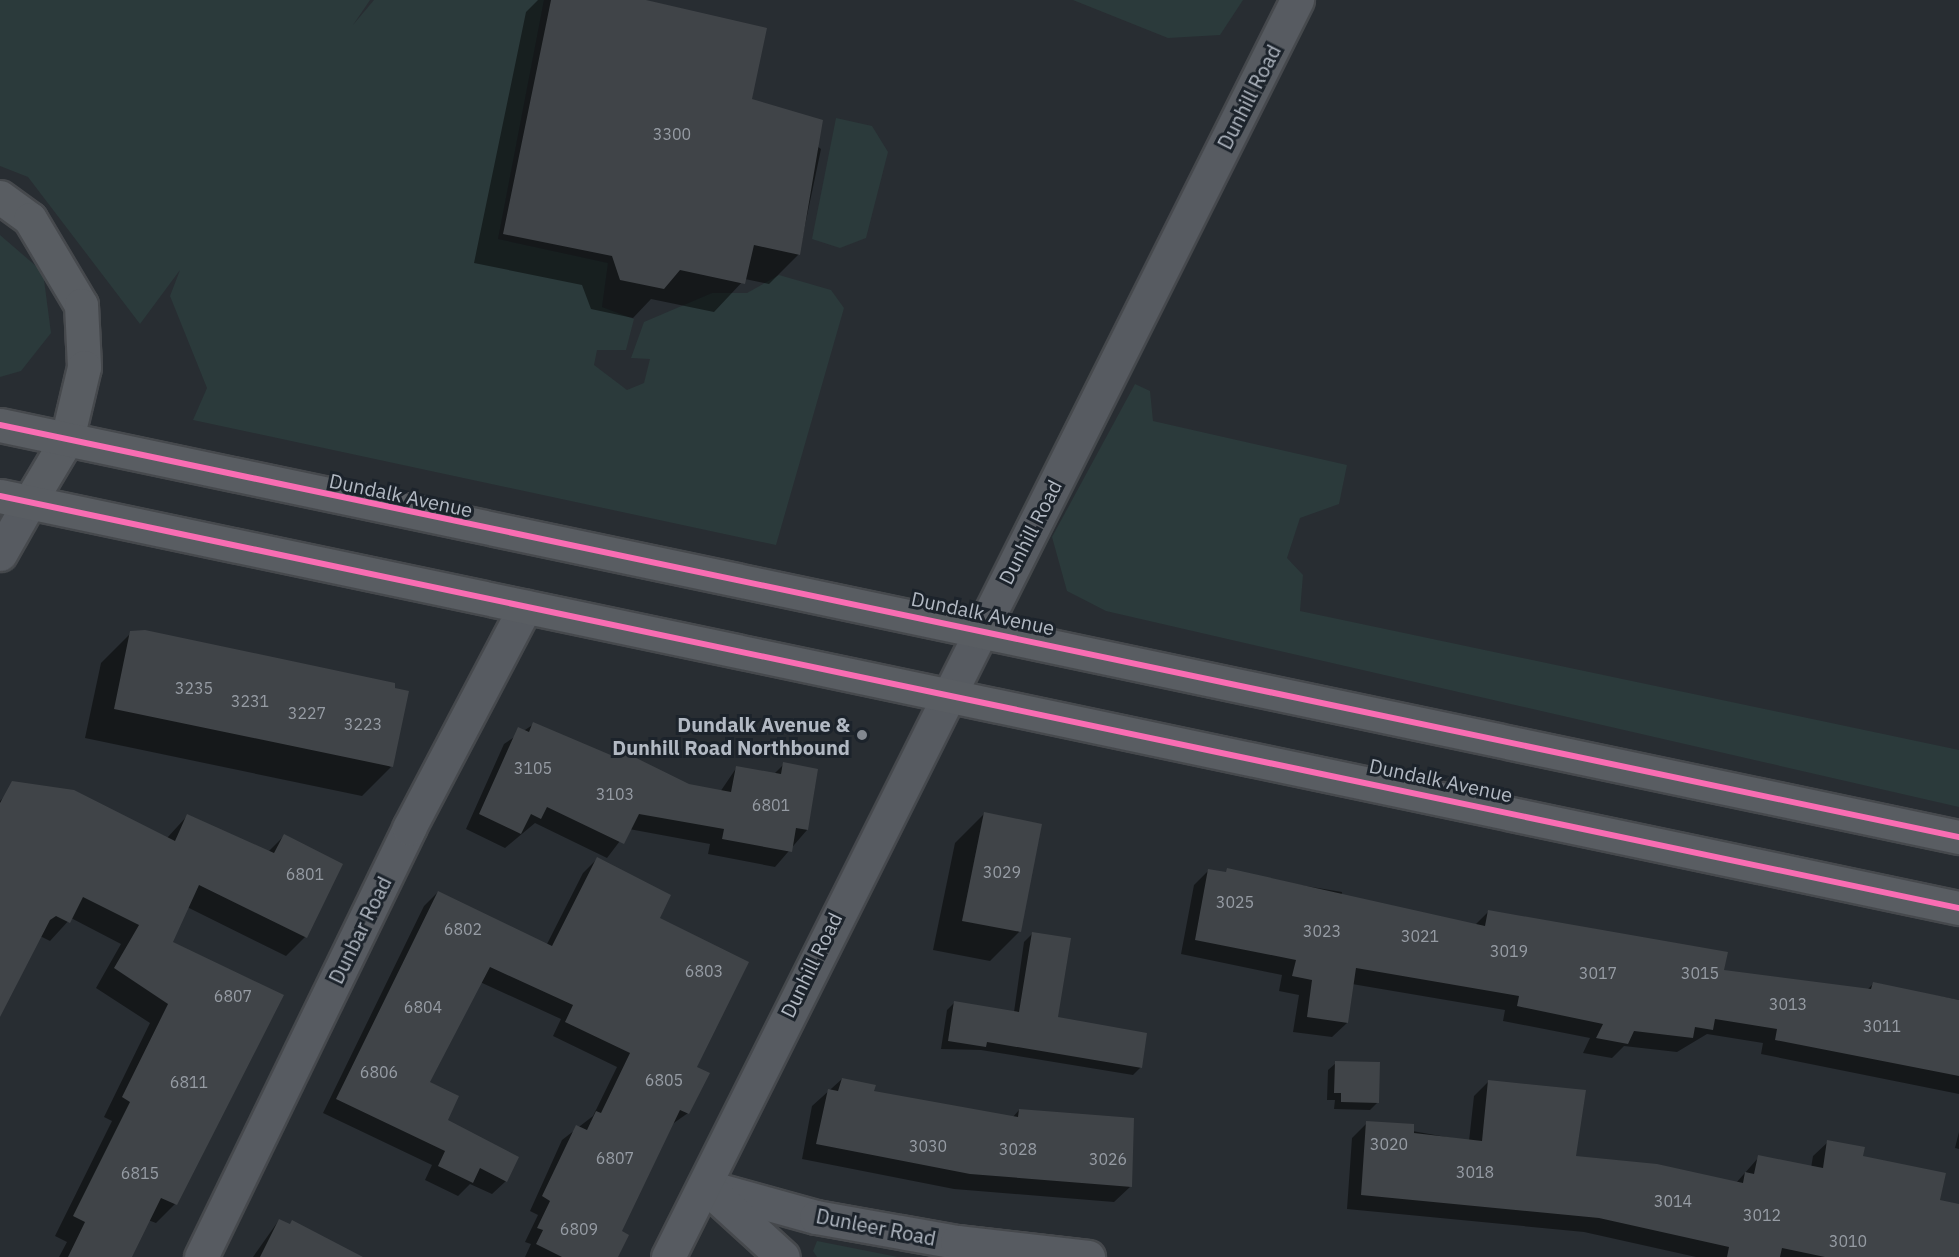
<!DOCTYPE html>
<style>
body{margin:0}
#map{position:relative;width:1959px;height:1257px;overflow:hidden;background:#282d32;font-family:"IBM Plex Sans",sans-serif}
div>[style]{position:absolute}
.green>*{inset:0;background:#2b3a3b}
.shadow>*{inset:0;background:#0007}
.building>*{inset:0;background:#404448}
.roads{filter:drop-shadow(2px 0 #46494d) drop-shadow(-2px 0 #46494d) drop-shadow(0 2px #46494d) drop-shadow(0 -2px #46494d)}
.minor>*{height:33px;margin:-16.5px;padding:0 16.5px;transform-origin:16.5px;border-radius:16.5px;background:#575b61}
.major>*{height:33px;margin:-16.5px;padding:0 16.5px;transform-origin:16.5px;border-radius:16.5px;background:#595d62}
.cycleway>*{height:6px;margin:-3px;padding:0 3px;transform-origin:3px;border-radius:3px;background:#f96db3}
.dots>*{width:16px;height:16px;translate:-50% -50%;box-sizing:border-box;border:3px solid #1c232b;border-radius:50%}
span{translate:-50% -50%;white-space:nowrap;text-align:center;line-height:1.15;-webkit-text-stroke:6px #1c232b;paint-order:stroke}
.number-label{font-size:16px;color:#969ca4}
.number-label span{-webkit-text-stroke-width:0}
.street-label{font-size:20px;color:#b2b9c3}
.poi-label{font-size:20px;color:#b2b9c3;font-weight:700}
.right{translate:-100% -50%;text-align:right}
</style>
<div id="map">
<div class="green">
<i style="clip-path:polygon(0 0,370px 0,353px 25px,374px 0,544px 0,498px 239px,608px 263px,602px 307px,634px 319px,626px 350px,597px 350px,594px 365px,627px 390px,644px 383px,650px 359px,631px 358px,644px 322px,712px 293px,747px 293px,779px 275px,831px 290px,844px 308px,776px 545px,193px 420px,207px 388px,170px 296px,180px 270px,140px 324px,28px 177px,0 166px)"></i>
<i style="clip-path:polygon(1073px 0,1243px 0,1220px 35px,1168px 38px)"></i>
<i style="clip-path:polygon(836px 118px,872px 126px,888px 152px,866px 238px,840px 248px,812px 239px)"></i>
<i style="clip-path:polygon(0 235px,43px 272px,51px 333px,21px 371px,0 377px)"></i>
<i style="clip-path:polygon(1135px 384px,1150px 391px,1153px 421px,1347px 465px,1339px 504px,1300px 518px,1287px 558px,1303px 575px,1300px 611px,1959px 750px,1959px 807px,1106px 611px,1067px 591px,1052px 537px)"></i>
<i style="clip-path:polygon(817px 1241px,898px 1257px,817px 1257px,813px 1251px)"></i>
</div>
<div class="shadow">
<i style="clip-path:polygon(538px 0,632px 0,751px 100px,821px 149px,799px 254px,769px 284px,745px 279px,714px 312px,651px 299px,633px 318px,591px 309px,582px 285px,474px 263px,526px 12px)"></i>
<i style="clip-path:polygon(131px 633px,391px 767px,362px 796px,85px 738px,101px 663px)"></i>
<i style="clip-path:polygon(534px 724px,610px 756px,617px 750px,689px 786px,720px 792px,737px 767px,774px 774px,784px 764px,807px 830px,775px 867px,708px 854px,710px 844px,629px 829px,607px 858px,535px 823px,505px 848px,466px 829px,504px 744px)"></i>
<i style="clip-path:polygon(18px 784px,167px 838px,188px 815px,268px 852px,284px 836px,341px 865px,305px 937px,286px 956px,187px 907px,171px 942px,282px 995px,175px 1204px,156px 1223px,148px 1220px,130px 1257px,59px 1257px,67px 1242px,55px 1236px,112px 1121px,104px 1117px,150px 1023px,96px 988px,121px 944px,71px 918px,50px 941px,40px 936px,0 1004px,0 801px)"></i>
<i style="clip-path:polygon(984px 814px,1019px 932px,990px 961px,933px 950px,955px 843px)"></i>
<i style="clip-path:polygon(597px 859px,658px 919px,695px 1067px,688px 1113px,671px 1125px,620px 1232px,616px 1257px,525px 1257px,531px 1244px,525px 1242px,538px 1215px,530px 1211px,562px 1140px,593px 1116px,617px 1067px,553px 1036px,561px 1019px,480px 982px,428px 1083px,446px 1120px,506px 1181px,492px 1194px,470px 1184px,458px 1196px,425px 1180px,432px 1165px,323px 1113px,424px 906px,438px 892px,546px 946px,583px 873px)"></i>
<i style="clip-path:polygon(1209px 870px,1342px 892px,1341px 899px,1474px 926px,1488px 912px,1723px 972px,1867px 990px,1873px 984px,1959px 1000px,1959px 1094px,1761px 1054px,1763px 1043px,1707px 1034px,1677px 1052px,1624px 1046px,1612px 1058px,1583px 1053px,1590px 1038px,1503px 1021px,1505px 1010px,1352px 984px,1347px 1023px,1332px 1037px,1293px 1032px,1299px 995px,1279px 991px,1282px 975px,1181px 954px,1194px 885px)"></i>
<i style="clip-path:polygon(1032px 934px,1057px 1018px,1141px 1067px,1133px 1075px,981px 1050px,941px 1049px,947px 1010px,954px 1003px,1014px 1012px,1024px 942px)"></i>
<i style="clip-path:polygon(1336px 1063px,1378px 1102px,1370px 1110px,1334px 1109px,1335px 1100px,1327px 1100px,1328px 1070px)"></i>
<i style="clip-path:polygon(842px 1079px,873px 1092px,1012px 1118px,1019px 1110px,1130px 1187px,1114px 1202px,954px 1189px,802px 1159px,812px 1106px)"></i>
<i style="clip-path:polygon(1489px 1081px,1575px 1157px,1736px 1183px,1759px 1157px,1811px 1168px,1813px 1156px,1828px 1142px,1939px 1202px,1959px 1206px,1959px 1257px,1696px 1257px,1584px 1232px,1347px 1209px,1352px 1138px,1367px 1123px,1469px 1141px,1474px 1096px)"></i>
<i style="clip-path:polygon(1959px 1132px,1959px 1149px,1955px 1148px)"></i>
<i style="clip-path:polygon(279px 1220px,359px 1257px,253px 1257px)"></i>
</div>
<div class="building">
<i style="clip-path:polygon(551px 0,646px 0,767px 28px,752px 99px,823px 120px,800px 255px,754px 245px,745px 284px,680px 270px,664px 289px,620px 280px,612px 256px,503px 234px)"></i>
<i style="clip-path:polygon(145px 630px,395px 683px,395px 688px,409px 691px,393px 767px,114px 709px,130px 631px)"></i>
<i style="clip-path:polygon(533px 722px,613px 756px,616px 748px,689px 784px,731px 792px,736px 766px,781px 774px,783px 762px,818px 769px,808px 830px,796px 828px,792px 852px,722px 839px,724px 829px,639px 814px,624px 844px,547px 807px,541px 819px,531px 814px,521px 834px,479px 814px,518px 727px,529px 732px)"></i>
<i style="clip-path:polygon(12px 781px,74px 790px,175px 841px,187px 814px,274px 853px,284px 834px,343px 864px,307px 938px,199px 885px,173px 942px,284px 995px,177px 1205px,161px 1198px,132px 1257px,68px 1257px,85px 1222px,73px 1216px,130px 1102px,122px 1097px,168px 1004px,114px 968px,139px 925px,83px 897px,70px 923px,56px 916px,50px 920px,0 1017px,0 803px)"></i>
<i style="clip-path:polygon(984px 812px,1042px 824px,1021px 932px,962px 921px)"></i>
<i style="clip-path:polygon(597px 857px,671px 895px,660px 918px,749px 962px,697px 1067px,710px 1073px,689px 1114px,680px 1110px,622px 1231px,629px 1235px,618px 1257px,562px 1257px,536px 1244px,543px 1230px,537px 1228px,550px 1201px,542px 1196px,576px 1125px,587px 1130px,596px 1111px,601px 1113px,630px 1053px,565px 1022px,573px 1005px,490px 967px,430px 1082px,459px 1096px,448px 1120px,519px 1157px,507px 1182px,480px 1168px,473px 1183px,438px 1166px,445px 1151px,336px 1099px,438px 891px,552px 946px)"></i>
<i style="clip-path:polygon(1227px 868px,1485px 926px,1488px 910px,1728px 952px,1724px 970px,1871px 989px,1873px 982px,1959px 1000px,1959px 1076px,1775px 1040px,1777px 1029px,1715px 1019px,1713px 1030px,1695px 1027px,1693px 1038px,1634px 1031px,1628px 1044px,1596px 1038px,1603px 1024px,1517px 1006px,1519px 996px,1356px 968px,1348px 1023px,1307px 1017px,1312px 980px,1292px 976px,1296px 960px,1195px 940px,1208px 869px,1226px 872px)"></i>
<i style="clip-path:polygon(1032px 932px,1071px 938px,1058px 1017px,1147px 1033px,1142px 1068px,987px 1042px,986px 1047px,948px 1041px,954px 1001px,1019px 1012px)"></i>
<i style="clip-path:polygon(1335px 1061px,1380px 1062px,1379px 1103px,1341px 1102px,1341px 1093px,1334px 1093px)"></i>
<i style="clip-path:polygon(842px 1078px,876px 1085px,874px 1091px,1018px 1117px,1019px 1109px,1134px 1118px,1132px 1187px,970px 1174px,816px 1144px,828px 1089px,838px 1091px)"></i>
<i style="clip-path:polygon(1488px 1080px,1586px 1090px,1576px 1156px,1657px 1164px,1743px 1183px,1745px 1172px,1754px 1174px,1758px 1155px,1823px 1168px,1827px 1140px,1865px 1147px,1863px 1156px,1946px 1173px,1940px 1200px,1959px 1204px,1959px 1257px,1825px 1257px,1782px 1248px,1780px 1257px,1727px 1257px,1729px 1247px,1599px 1218px,1361px 1195px,1366px 1121px,1414px 1124px,1414px 1133px,1482px 1141px)"></i>
<i style="clip-path:polygon(279px 1219px,290px 1224px,292px 1220px,363px 1257px,260px 1257px)"></i>
</div>
<div class="roads">
<div class="minor">
<i style="left:0;top:554px;width:61px;rotate:-60.5deg"></i>
<i style="left:704px;top:1186px;width:116px;rotate:15.5deg"></i>
<i style="left:816px;top:1217px;width:143px;rotate:10.1deg"></i>
<i style="left:957px;top:1242px;width:132px;rotate:6.5deg"></i>
<i style="left:714px;top:1194px;width:93px;rotate:42.4deg"></i>
<i style="left:201px;top:1257px;width:477px;rotate:-64.1deg"></i>
<i style="left:409px;top:828px;width:250px;rotate:-62.3deg"></i>
<i style="left:668px;top:1257px;width:1406px;rotate:-63.42deg"></i>
</div>
<div class="major">
<i style="left:0;top:197px;width:37px;rotate:36deg"></i>
<i style="left:30px;top:219px;width:100px;rotate:59.3deg"></i>
<i style="left:81px;top:305px;width:62px;rotate:87.2deg"></i>
<i style="left:84px;top:367px;width:74px;rotate:103.3deg"></i>
<i style="left:67px;top:439px;width:72px;rotate:120.8deg"></i>
<i style="left:0;top:425px;width:2002px;rotate:11.88deg"></i>
<i style="left:0;top:496px;width:2002px;rotate:11.88deg"></i>
</div>
</div>
<div class="cycleway">
<i style="left:0;top:425px;width:2002px;rotate:11.88deg"></i>
<i style="left:0;top:496px;width:2002px;rotate:11.88deg"></i>
</div>
<div class="dots">
<i style="left:862px;top:735px;background:#828890"></i>
</div>
<div class="number-label">
<span style="left:672px;top:134px">3300</span>
<span style="left:194px;top:688px">3235</span>
<span style="left:250px;top:701px">3231</span>
<span style="left:307px;top:713px">3227</span>
<span style="left:363px;top:724px">3223</span>
<span style="left:533px;top:768px">3105</span>
<span style="left:615px;top:794px">3103</span>
<span style="left:771px;top:805px">6801</span>
<span style="left:1002px;top:872px">3029</span>
<span style="left:305px;top:874px">6801</span>
<span style="left:1235px;top:902px">3025</span>
<span style="left:463px;top:929px">6802</span>
<span style="left:1322px;top:931px">3023</span>
<span style="left:1420px;top:936px">3021</span>
<span style="left:1509px;top:951px">3019</span>
<span style="left:704px;top:971px">6803</span>
<span style="left:1598px;top:973px">3017</span>
<span style="left:1700px;top:973px">3015</span>
<span style="left:233px;top:996px">6807</span>
<span style="left:1788px;top:1004px">3013</span>
<span style="left:423px;top:1007px">6804</span>
<span style="left:1882px;top:1026px">3011</span>
<span style="left:379px;top:1072px">6806</span>
<span style="left:664px;top:1080px">6805</span>
<span style="left:189px;top:1082px">6811</span>
<span style="left:1389px;top:1144px">3020</span>
<span style="left:928px;top:1146px">3030</span>
<span style="left:1018px;top:1149px">3028</span>
<span style="left:615px;top:1158px">6807</span>
<span style="left:1108px;top:1159px">3026</span>
<span style="left:1475px;top:1172px">3018</span>
<span style="left:140px;top:1173px">6815</span>
<span style="left:1673px;top:1201px">3014</span>
<span style="left:1762px;top:1215px">3012</span>
<span style="left:579px;top:1229px">6809</span>
<span style="left:1848px;top:1241px">3010</span>
</div>
<div class="street-label">
<span style="left:1249px;top:97px;rotate:-63deg">Dunhill Road</span>
<span style="left:401px;top:495px;rotate:12deg">Dundalk Avenue</span>
<span style="left:1030px;top:532px;rotate:-63deg">Dunhill Road</span>
<span style="left:983px;top:613px;rotate:12deg">Dundalk Avenue</span>
<span style="left:1441px;top:780px;rotate:12deg">Dundalk Avenue</span>
<span style="left:360px;top:930px;rotate:-64deg">Dunbar Road</span>
<span style="left:811px;top:965px;rotate:-64deg">Dunhill Road</span>
<span style="left:876px;top:1227px;rotate:11deg">Dunleer Road</span>
</div>
<div class="poi-label">
<span class="right" style="left:850px;top:736px">Dundalk Avenue &amp;<br>Dunhill Road Northbound</span>
</div>
</div>
